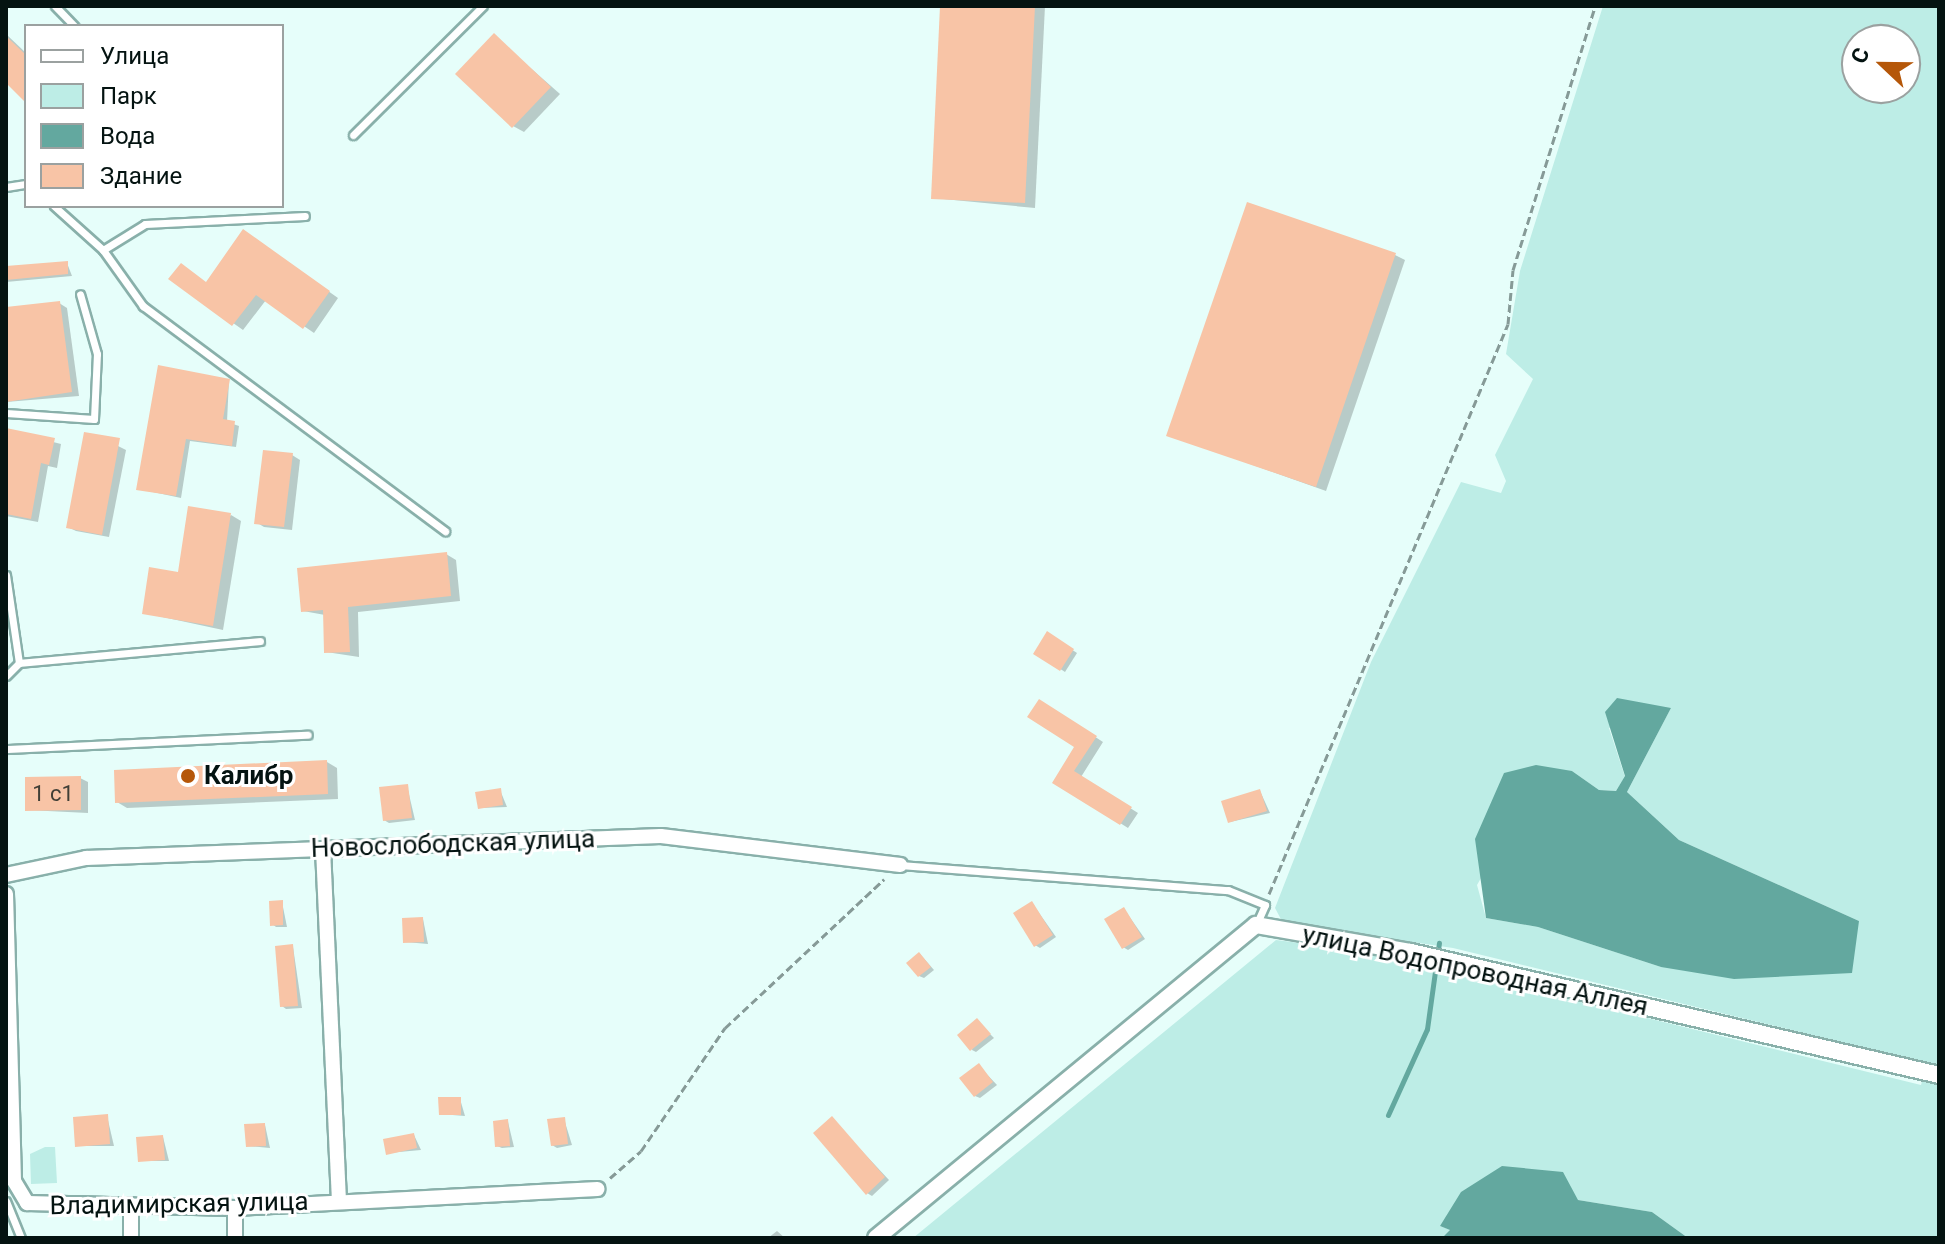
<!DOCTYPE html>
<meta charset="utf-8">
<style>
body{margin:0}
#map{position:relative;width:1945px;height:1244px;overflow:hidden;background:#e6fefa;font-family:Roboto,sans-serif}
div>[style]{position:absolute}
.green>*{inset:0;background:#bdede6}
.water>*{inset:0;background:#63a89f}
.shadow>*{inset:0;background:#0003}
.stream>*{height:5px;margin:-2.5px;padding:0 2.5px;transform-origin:2.5px;border-radius:2.5px;background:#63a89f}
.building>*{inset:0;background:#f8c4a6}
.path>*{height:3px;margin-top:-1.5px;transform-origin:0;background:repeating-linear-gradient(90deg,#869a97 0 8px,transparent 0 12px)}
.roads{filter:drop-shadow(2px 0 #89b0aa) drop-shadow(-2px 0 #89b0aa) drop-shadow(0 2px #89b0aa) drop-shadow(0 -2px #89b0aa)}
.service>*{height:7px;margin:-3.5px;padding:0 3.5px;transform-origin:3.5px;border-radius:3.5px;background:#fff}
.minor>*{height:14px;margin:-7px;padding:0 7px;transform-origin:7px;border-radius:7px;background:#fff}
.tertiary>*{height:16px;margin:-8px;padding:0 8px;transform-origin:8px;border-radius:8px;background:#fff}
.dots>*{width:22px;height:22px;translate:-50% -50%;box-sizing:border-box;border:4px solid #fff;border-radius:50%}
span{translate:-50% -50%;white-space:nowrap;text-align:center;line-height:1.15;-webkit-text-stroke:6px #fff;paint-order:stroke}
.number-label{font-size:22px;color:#413f36}
.number-label span{-webkit-text-stroke-width:0}
.poi-label{font-size:26px;color:#041311;font-weight:700}
.left{translate:0 -50%;text-align:left}
.street-label{font-size:26px;color:#041311}
.frame{position:absolute;inset:0;border:8px solid #041311;pointer-events:none}
.legend{position:absolute;left:24px;top:24px;width:260px;height:184px;box-sizing:border-box;background:#fff;border:2px solid #9ba1a0;margin:0;padding:10px 14px;list-style:none;font-size:24px;color:#041311}
.legend li{display:flex;align-items:center;gap:16px;height:40px}
.legend b{width:40px;border:2px solid #9ba1a0}
.north{position:absolute;left:1841px;top:24px;width:80px;height:80px;box-sizing:border-box;background:#fff;border:2px solid #9ba1a0;border-radius:50%;rotate:292deg;font-size:22px;font-weight:700;line-height:32px;text-align:center;color:#041311}
.north::after{content:'';display:block;margin:auto;width:28px;height:36px;background:#b55709;clip-path:polygon(50% 0,100% 100%,50% 72%,0 100%)}
</style>
<div id="map">
<div class="green">
<i style="clip-path:polygon(evenodd,1603px 6px,1939px 6px,1939px 1238px,1688px 1238px,1652px 1212px,1578px 1200px,1440px 1226px,1451px 1230px,1442px 1238px,913px 1238px,1276px 940px,1386px 954px,1921px 1085px,1927px 1063px,1453px 948px,1283px 923px,1275px 908px,1371px 662px,1461px 482px,1501px 493px,1506px 481px,1495px 455px,1533px 379px,1506px 354px,1520px 271px,1603px 6px,1857px 40px,1905px 40px,1905px 88px,1857px 88px,1857px 40px,1603px 6px,1671px 708px,1627px 792px,1679px 840px,1859px 921px,1661px 967px,1538px 927px,1486px 918px,1477px 885px,1485px 871px,1572px 771px,1599px 790px,1616px 791px,1625px 777px,1609px 728px,1671px 708px)"></i>
<i style="clip-path:polygon(45px 1147px,55px 1147px,57px 1183px,31px 1184px,30px 1154px)"></i>
</div>
<div class="water">
<i style="clip-path:polygon(1617px 698px,1671px 708px,1627px 792px,1679px 840px,1859px 921px,1852px 973px,1734px 979px,1661px 967px,1538px 927px,1486px 918px,1475px 839px,1504px 773px,1536px 765px,1572px 771px,1599px 790px,1616px 791px,1625px 776px,1605px 712px)"></i>
<i style="clip-path:polygon(1502px 1166px,1563px 1172px,1578px 1200px,1652px 1212px,1688px 1238px,1442px 1238px,1450px 1230px,1440px 1226px,1461px 1192px)"></i>
</div>
<div class="shadow">
<i style="clip-path:polygon(942px 6px,1045px 6px,1035px 208px,933px 198px)"></i>
<i style="clip-path:polygon(6px 34px,26px 53px,26px 100px,6px 80px)"></i>
<i style="clip-path:polygon(494px 36px,560px 94px,524px 132px,513px 126px)"></i>
<i style="clip-path:polygon(253px 238px,338px 298px,314px 333px,266px 300px,243px 330px,171px 279px,207px 283px)"></i>
<i style="clip-path:polygon(1395px 255px,1405px 260px,1326px 491px,1169px 435px)"></i>
<i style="clip-path:polygon(67px 263px,72px 276px,6px 282px,6px 268px)"></i>
<i style="clip-path:polygon(59px 303px,67px 308px,79px 396px,6px 402px,6px 309px)"></i>
<i style="clip-path:polygon(160px 367px,229px 380px,227px 422px,239px 426px,236px 447px,190px 441px,181px 498px,139px 489px)"></i>
<i style="clip-path:polygon(6px 430px,61px 444px,57px 468px,48px 466px,38px 522px,6px 516px)"></i>
<i style="clip-path:polygon(118px 446px,126px 450px,109px 537px,76px 531px,68px 527px)"></i>
<i style="clip-path:polygon(292px 455px,300px 460px,292px 530px,264px 527px,256px 522px)"></i>
<i style="clip-path:polygon(231px 515px,241px 521px,223px 630px,144px 613px)"></i>
<i style="clip-path:polygon(446px 554px,456px 560px,460px 601px,358px 612px,359px 657px,326px 652px,325px 615px,303px 611px)"></i>
<i style="clip-path:polygon(1048px 634px,1077px 653px,1065px 672px,1036px 653px)"></i>
<i style="clip-path:polygon(1040px 701px,1103px 742px,1081px 777px,1138px 813px,1128px 828px,1055px 782px,1077px 747px)"></i>
<i style="clip-path:polygon(327px 762px,337px 768px,338px 799px,127px 808px,117px 802px)"></i>
<i style="clip-path:polygon(80px 778px,88px 782px,88px 813px,27px 810px)"></i>
<i style="clip-path:polygon(407px 786px,415px 820px,389px 823px,384px 820px)"></i>
<i style="clip-path:polygon(500px 790px,507px 807px,480px 808px)"></i>
<i style="clip-path:polygon(1260px 791px,1270px 813px,1230px 822px)"></i>
<i style="clip-path:polygon(282px 902px,287px 927px,276px 927px,272px 924px)"></i>
<i style="clip-path:polygon(1032px 903px,1056px 937px,1040px 948px,1035px 945px)"></i>
<i style="clip-path:polygon(1124px 909px,1145px 939px,1128px 950px,1123px 947px)"></i>
<i style="clip-path:polygon(423px 919px,428px 944px,405px 942px)"></i>
<i style="clip-path:polygon(293px 947px,302px 1008px,286px 1009px,282px 1006px)"></i>
<i style="clip-path:polygon(920px 954px,934px 970px,924px 978px,919px 976px)"></i>
<i style="clip-path:polygon(977px 1021px,994px 1038px,976px 1052px,972px 1050px)"></i>
<i style="clip-path:polygon(979px 1066px,997px 1085px,980px 1098px,975px 1096px)"></i>
<i style="clip-path:polygon(460px 1099px,465px 1116px,440px 1114px)"></i>
<i style="clip-path:polygon(107px 1116px,114px 1146px,77px 1146px)"></i>
<i style="clip-path:polygon(564px 1119px,572px 1145px,557px 1148px,552px 1145px)"></i>
<i style="clip-path:polygon(832px 1119px,889px 1180px,872px 1196px,867px 1193px)"></i>
<i style="clip-path:polygon(508px 1122px,514px 1147px,502px 1148px,497px 1146px)"></i>
<i style="clip-path:polygon(265px 1125px,270px 1148px,247px 1146px)"></i>
<i style="clip-path:polygon(414px 1135px,421px 1150px,388px 1153px)"></i>
<i style="clip-path:polygon(163px 1137px,169px 1161px,140px 1161px)"></i>
<i style="clip-path:polygon(777px 1231px,785px 1238px,768px 1238px)"></i>
</div>
<div class="stream">
<i style="left:1388px;top:1115px;width:94px;rotate:-65.6deg"></i>
<i style="left:1427px;top:1029px;width:87px;rotate:-82.1deg"></i>
</div>
<div class="building">
<i style="clip-path:polygon(940px 6px,1035px 6px,1025px 203px,931px 199px)"></i>
<i style="clip-path:polygon(494px 33px,551px 87px,512px 128px,455px 74px)"></i>
<i style="clip-path:polygon(6px 36px,26px 55px,26px 103px,6px 83px)"></i>
<i style="clip-path:polygon(1247px 202px,1396px 253px,1316px 487px,1166px 436px)"></i>
<i style="clip-path:polygon(243px 229px,330px 291px,303px 329px,256px 295px,232px 326px,168px 279px,181px 263px,206px 282px)"></i>
<i style="clip-path:polygon(68px 261px,68px 274px,6px 280px,6px 266px)"></i>
<i style="clip-path:polygon(60px 301px,72px 392px,6px 402px,6px 307px)"></i>
<i style="clip-path:polygon(158px 365px,230px 379px,223px 419px,235px 421px,232px 446px,186px 439px,176px 496px,136px 490px)"></i>
<i style="clip-path:polygon(6px 428px,55px 438px,49px 465px,41px 463px,31px 519px,6px 514px)"></i>
<i style="clip-path:polygon(84px 432px,120px 438px,102px 535px,66px 528px)"></i>
<i style="clip-path:polygon(263px 450px,293px 453px,284px 527px,254px 524px)"></i>
<i style="clip-path:polygon(188px 506px,231px 513px,213px 626px,142px 614px,149px 567px,178px 572px)"></i>
<i style="clip-path:polygon(447px 552px,451px 596px,348px 607px,350px 652px,324px 653px,323px 610px,301px 612px,297px 568px)"></i>
<i style="clip-path:polygon(1047px 631px,1074px 649px,1060px 671px,1033px 654px)"></i>
<i style="clip-path:polygon(1039px 699px,1097px 736px,1074px 771px,1132px 807px,1120px 825px,1052px 783px,1074px 747px,1027px 717px)"></i>
<i style="clip-path:polygon(327px 760px,328px 794px,115px 803px,114px 770px)"></i>
<i style="clip-path:polygon(81px 776px,81px 810px,25px 811px,25px 777px)"></i>
<i style="clip-path:polygon(408px 784px,412px 818px,383px 821px,379px 787px)"></i>
<i style="clip-path:polygon(501px 788px,503px 805px,478px 809px,475px 792px)"></i>
<i style="clip-path:polygon(1260px 789px,1267px 811px,1228px 823px,1221px 801px)"></i>
<i style="clip-path:polygon(283px 900px,283px 925px,270px 926px,269px 901px)"></i>
<i style="clip-path:polygon(1032px 901px,1053px 935px,1034px 947px,1013px 913px)"></i>
<i style="clip-path:polygon(1124px 907px,1142px 937px,1122px 949px,1104px 919px)"></i>
<i style="clip-path:polygon(423px 917px,424px 942px,403px 943px,402px 918px)"></i>
<i style="clip-path:polygon(293px 944px,298px 1006px,280px 1007px,275px 946px)"></i>
<i style="clip-path:polygon(919px 952px,931px 967px,918px 977px,906px 963px)"></i>
<i style="clip-path:polygon(977px 1018px,991px 1034px,970px 1051px,957px 1035px)"></i>
<i style="clip-path:polygon(979px 1063px,993px 1082px,974px 1097px,959px 1078px)"></i>
<i style="clip-path:polygon(438px 1097px,461px 1097px,461px 1115px,439px 1115px)"></i>
<i style="clip-path:polygon(108px 1114px,110px 1144px,75px 1147px,73px 1117px)"></i>
<i style="clip-path:polygon(832px 1116px,885px 1177px,866px 1195px,813px 1133px)"></i>
<i style="clip-path:polygon(565px 1117px,568px 1144px,551px 1146px,547px 1119px)"></i>
<i style="clip-path:polygon(508px 1119px,510px 1146px,495px 1147px,493px 1121px)"></i>
<i style="clip-path:polygon(265px 1123px,266px 1146px,246px 1147px,244px 1124px)"></i>
<i style="clip-path:polygon(414px 1133px,417px 1148px,386px 1155px,383px 1139px)"></i>
<i style="clip-path:polygon(163px 1135px,165px 1160px,138px 1162px,136px 1137px)"></i>
</div>
<div class="path">
<i style="left:1269px;top:894px;width:618px;rotate:-67.25deg"></i>
<i style="left:1508px;top:324px;width:54px;rotate:-84.7deg"></i>
<i style="left:1513px;top:270px;width:276px;rotate:-72.7deg"></i>
<i style="left:610px;top:1178px;width:41px;rotate:-41.1deg"></i>
<i style="left:641px;top:1151px;width:149px;rotate:-55.7deg"></i>
<i style="left:725px;top:1028px;width:218px;rotate:-43.1deg"></i>
</div>
<div class="roads">
<div class="service">
<i style="left:55px;top:6px;width:28px;rotate:46deg"></i>
<i style="left:353px;top:135px;width:183px;rotate:-44.8deg"></i>
<i style="left:6px;top:187px;width:20px;rotate:-9deg"></i>
<i style="left:54px;top:206px;width:66px;rotate:41.9deg"></i>
<i style="left:103px;top:250px;width:49px;rotate:-31.8deg"></i>
<i style="left:145px;top:224px;width:160px;rotate:-2.9deg"></i>
<i style="left:103px;top:250px;width:69px;rotate:54.5deg"></i>
<i style="left:143px;top:306px;width:377px;rotate:36.7deg"></i>
<i style="left:6px;top:413px;width:88px;rotate:3.9deg"></i>
<i style="left:94px;top:419px;width:65px;rotate:-87.4deg"></i>
<i style="left:97px;top:354px;width:62px;rotate:-105.8deg"></i>
<i style="left:6px;top:575px;width:89px;rotate:81.6deg"></i>
<i style="left:19px;top:663px;width:18px;rotate:135deg"></i>
<i style="left:19px;top:663px;width:242px;rotate:-5.2deg"></i>
<i style="left:6px;top:749px;width:302px;rotate:-2.7deg"></i>
<i style="left:900px;top:865px;width:329px;rotate:4.4deg"></i>
<i style="left:1228px;top:890px;width:40px;rotate:22deg"></i>
<i style="left:1265px;top:905px;width:20px;rotate:114deg"></i>
<i style="left:6px;top:1201px;width:40px;rotate:68deg"></i>
</div>
<div class="minor">
<i style="left:323px;top:849px;width:351px;rotate:87.4deg"></i>
<i style="left:6px;top:875px;width:82px;rotate:-12deg"></i>
<i style="left:86px;top:858px;width:575px;rotate:-2.19deg"></i>
<i style="left:661px;top:836px;width:241px;rotate:6.9deg"></i>
<i style="left:6px;top:894px;width:287px;rotate:88.4deg"></i>
<i style="left:14px;top:1181px;width:26px;rotate:59deg"></i>
<i style="left:27px;top:1203px;width:208px;rotate:1.4deg"></i>
<i style="left:235px;top:1208px;width:363px;rotate:-3deg"></i>
<i style="left:235px;top:1208px;width:30px;rotate:90deg"></i>
<i style="left:131px;top:1238px;width:33px;rotate:-90deg"></i>
</div>
<div class="tertiary">
<i style="left:876px;top:1238px;width:492px;rotate:-39.5deg"></i>
<i style="left:1256px;top:925px;width:157px;rotate:9.9deg"></i>
<i style="left:1411px;top:952px;width:542px;rotate:13.11deg"></i>
</div>
</div>
<div class="dots">
<i style="left:188px;top:776px;background:#b55709"></i>
</div>
<div class="number-label">
<span style="left:53px;top:794px">1 с1</span>
</div>
<div class="poi-label">
<span class="left" style="left:204px;top:776px">Калибр</span>
</div>
<div class="street-label">
<span style="left:453px;top:844px;rotate:-2deg">Новослободская улица</span>
<span style="left:1475px;top:971px;rotate:12deg">улица Водопроводная Аллея</span>
<span style="left:179px;top:1204px;rotate:-1deg">Владимирская улица</span>
</div>
<div class="frame"></div>
<ul class="legend">
<li><b style="height:10px;background:#fff"></b>Улица</li>
<li><b style="height:22px;background:#bdede6"></b>Парк</li>
<li><b style="height:22px;background:#63a89f"></b>Вода</li>
<li><b style="height:22px;background:#f8c4a6"></b>Здание</li>
</ul>
<div class="north">С</div>
</div>
